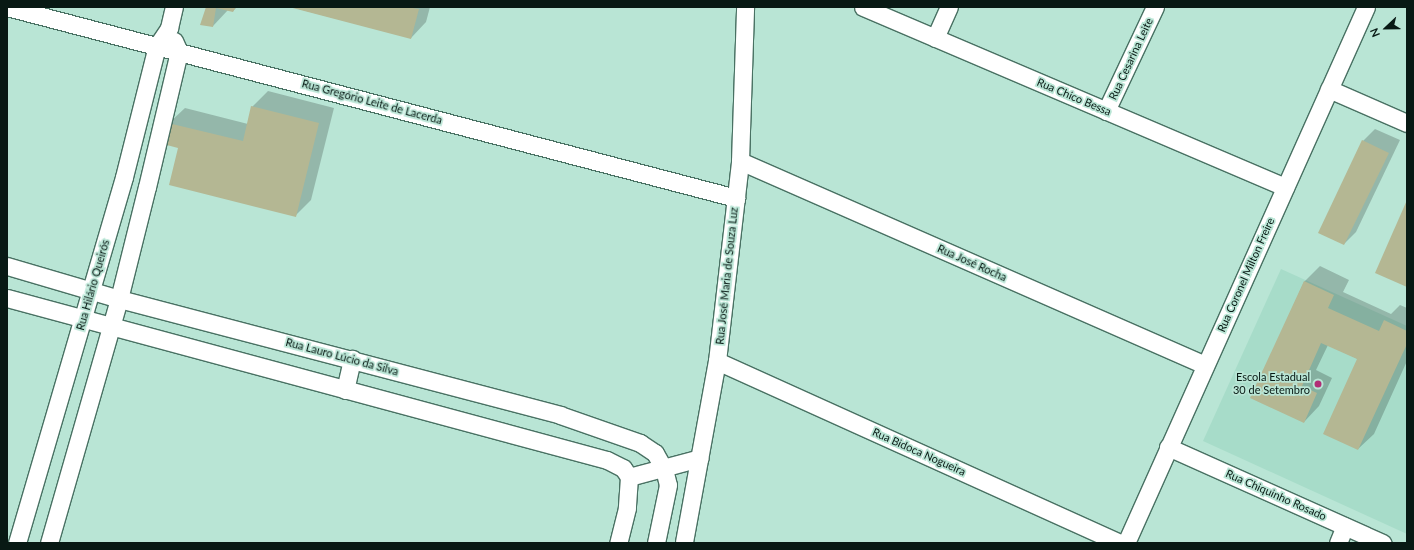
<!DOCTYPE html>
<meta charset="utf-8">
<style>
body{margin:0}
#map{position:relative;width:1414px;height:550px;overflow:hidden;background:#b9e5d5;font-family:Lato,sans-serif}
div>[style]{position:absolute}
.built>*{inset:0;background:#a7dcc9}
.shadow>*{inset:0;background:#0003}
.building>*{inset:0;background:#b4b793}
.roads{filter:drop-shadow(1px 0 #497163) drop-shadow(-1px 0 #497163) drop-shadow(0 1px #497163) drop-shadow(0 -1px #497163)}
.minor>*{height:17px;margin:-8.5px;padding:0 8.5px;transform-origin:8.5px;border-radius:8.5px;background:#fff}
.dots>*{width:11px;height:11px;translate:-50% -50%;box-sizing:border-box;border:2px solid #b9e5d5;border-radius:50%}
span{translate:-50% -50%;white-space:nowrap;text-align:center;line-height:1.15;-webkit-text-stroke:3.5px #b9e5d5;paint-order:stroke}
.street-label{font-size:11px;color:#081914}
.poi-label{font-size:11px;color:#081914}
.right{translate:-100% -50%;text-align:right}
.frame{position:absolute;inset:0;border:8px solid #081914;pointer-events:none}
.north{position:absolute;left:1366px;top:8px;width:40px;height:40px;-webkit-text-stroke:3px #b9e5d5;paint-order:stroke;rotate:248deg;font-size:11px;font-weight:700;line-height:16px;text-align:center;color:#081914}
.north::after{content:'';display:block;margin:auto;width:14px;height:18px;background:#081914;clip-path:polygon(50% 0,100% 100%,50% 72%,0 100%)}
</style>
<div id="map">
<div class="built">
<i style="clip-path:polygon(1281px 269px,1407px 326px,1407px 534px,1203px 441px)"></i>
</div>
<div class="shadow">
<i style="clip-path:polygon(207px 7px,237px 7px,233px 11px,228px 10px,213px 26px)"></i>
<i style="clip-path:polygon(291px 7px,430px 7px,426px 22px,411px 38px)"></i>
<i style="clip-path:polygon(268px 91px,334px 108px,311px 200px,295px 216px,180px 147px,169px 123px,185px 108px,248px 124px,252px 107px)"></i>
<i style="clip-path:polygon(1375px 129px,1400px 140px,1356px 232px,1344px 244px,1363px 141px)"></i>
<i style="clip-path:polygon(1320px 266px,1349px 280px,1343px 292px,1391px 314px,1400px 305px,1407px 308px,1407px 361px,1374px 434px,1358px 449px,1358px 359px,1328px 345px,1316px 370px,1332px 378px,1319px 406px,1304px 422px,1252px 398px,1304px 282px)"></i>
</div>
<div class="building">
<i style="clip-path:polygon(206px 7px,236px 7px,233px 12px,216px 8px,213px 27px,200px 25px)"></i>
<i style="clip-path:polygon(289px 7px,407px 7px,419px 9px,411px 39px)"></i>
<i style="clip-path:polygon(251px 106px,319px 123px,296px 217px,169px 185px,178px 148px,163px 144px,168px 123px,243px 141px)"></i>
<i style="clip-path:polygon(1362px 140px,1389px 153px,1344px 245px,1318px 233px)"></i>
<i style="clip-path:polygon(1407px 200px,1407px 287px,1375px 273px)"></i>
<i style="clip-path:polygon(1304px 281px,1334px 295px,1328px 308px,1379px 331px,1384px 320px,1407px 331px,1407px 344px,1358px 450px,1323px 434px,1357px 359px,1321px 343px,1302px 386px,1317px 393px,1304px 423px,1250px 398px)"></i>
</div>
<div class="roads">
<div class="minor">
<i style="left:7px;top:7px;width:754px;rotate:14.68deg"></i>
<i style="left:863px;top:7px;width:459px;rotate:23.1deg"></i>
<i style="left:935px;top:38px;width:34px;rotate:-66deg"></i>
<i style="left:1329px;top:89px;width:85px;rotate:23.6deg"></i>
<i style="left:1106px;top:111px;width:115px;rotate:-64.8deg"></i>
<i style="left:740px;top:161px;width:508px;rotate:23.69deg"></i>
<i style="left:7px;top:266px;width:117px;rotate:16.4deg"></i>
<i style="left:119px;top:299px;width:456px;rotate:14.7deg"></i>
<i style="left:560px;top:415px;width:85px;rotate:19.3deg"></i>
<i style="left:640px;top:443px;width:18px;rotate:34deg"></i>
<i style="left:655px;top:453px;width:18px;rotate:61deg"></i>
<i style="left:664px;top:469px;width:16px;rotate:76deg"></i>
<i style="left:668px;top:485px;width:59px;rotate:101.7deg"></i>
<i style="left:7px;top:298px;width:621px;rotate:15.11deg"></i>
<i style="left:607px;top:460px;width:18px;rotate:27deg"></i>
<i style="left:623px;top:468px;width:11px;rotate:56deg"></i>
<i style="left:629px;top:477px;width:31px;rotate:94deg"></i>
<i style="left:627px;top:508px;width:36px;rotate:104deg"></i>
<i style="left:717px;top:361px;width:442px;rotate:24.3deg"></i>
<i style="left:345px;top:390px;width:32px;rotate:-77deg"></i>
<i style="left:1168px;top:447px;width:235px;rotate:24.1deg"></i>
<i style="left:629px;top:477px;width:73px;rotate:-15deg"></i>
<i style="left:684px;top:542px;width:184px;rotate:-79.7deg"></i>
<i style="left:717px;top:361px;width:201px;rotate:-83.4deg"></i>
<i style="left:740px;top:161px;width:154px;rotate:-88.1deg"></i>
<i style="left:17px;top:543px;width:381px;rotate:-73.7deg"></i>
<i style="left:124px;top:177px;width:135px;rotate:-75.9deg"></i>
<i style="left:157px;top:46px;width:22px;rotate:-56deg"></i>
<i style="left:169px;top:28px;width:22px;rotate:-77deg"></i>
<i style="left:49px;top:543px;width:254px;rotate:-74deg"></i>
<i style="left:119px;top:299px;width:115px;rotate:-76deg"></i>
<i style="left:147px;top:187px;width:139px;rotate:-76.7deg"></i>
<i style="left:179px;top:52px;width:12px;rotate:-114deg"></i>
<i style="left:1126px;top:543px;width:587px;rotate:-65.88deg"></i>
<i style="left:1338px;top:543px;width:18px;rotate:-68deg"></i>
</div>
</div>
<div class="dots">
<i style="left:1318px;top:384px;background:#b12d76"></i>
</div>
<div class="street-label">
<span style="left:1131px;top:59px;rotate:-65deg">Rua Cesarina Leite</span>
<span style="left:1074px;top:97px;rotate:23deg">Rua Chico Bessa</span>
<span style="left:372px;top:102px;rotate:15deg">Rua Gregório Leite de Lacerda</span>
<span style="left:972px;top:263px;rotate:24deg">Rua José Rocha</span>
<span style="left:1246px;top:275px;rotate:-66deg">Rua Coronel Milton Freire</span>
<span style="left:727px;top:276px;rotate:-84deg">Rua José Maria de Souza Luz</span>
<span style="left:93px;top:285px;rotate:-74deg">Rua Hilário Queirós</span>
<span style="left:342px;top:357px;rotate:15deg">Rua Lauro Lúcio da Silva</span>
<span style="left:919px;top:452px;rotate:24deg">Rua Bidoca Nogueira</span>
<span style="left:1276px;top:495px;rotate:24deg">Rua Chiquinho Rosado</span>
</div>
<div class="poi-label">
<span class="right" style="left:1310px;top:384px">Escola Estadual<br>30 de Setembro</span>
</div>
<div class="frame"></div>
<div class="north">N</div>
</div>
